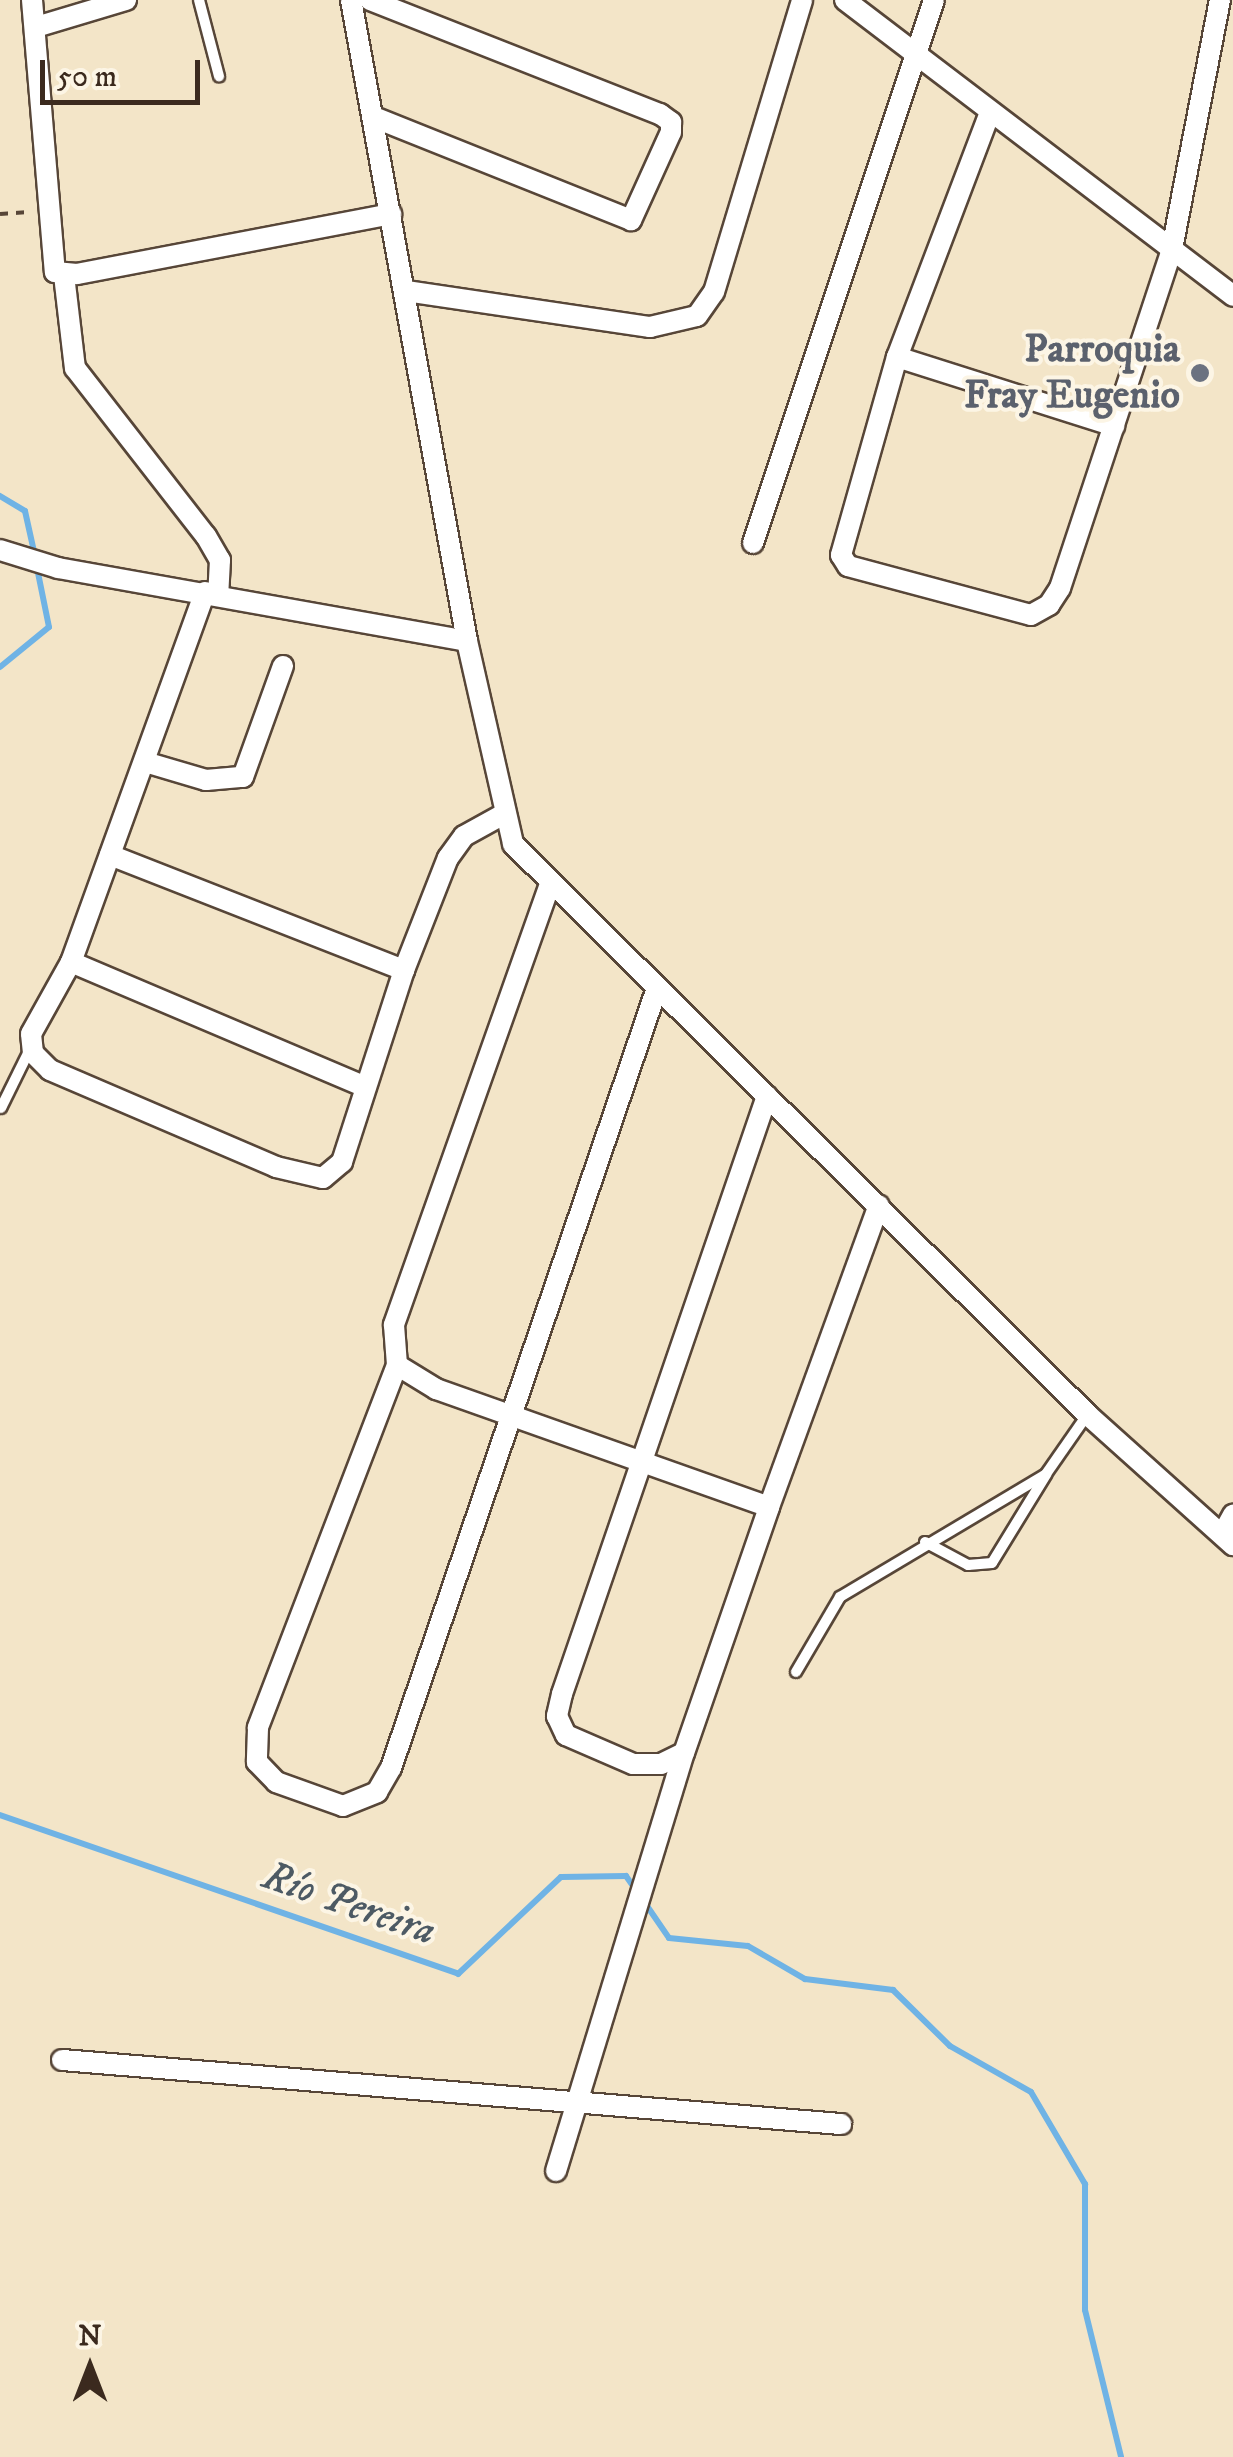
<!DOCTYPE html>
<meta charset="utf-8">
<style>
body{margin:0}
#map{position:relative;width:1233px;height:2457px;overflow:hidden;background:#f3e5c8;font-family:"IM FELL DW Pica",serif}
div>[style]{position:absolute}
.stream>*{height:6px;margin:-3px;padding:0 3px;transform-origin:3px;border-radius:3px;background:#6fb3e5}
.path>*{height:4px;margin-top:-2px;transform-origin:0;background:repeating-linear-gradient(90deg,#574638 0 8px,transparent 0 16px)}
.roads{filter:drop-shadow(2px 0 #574638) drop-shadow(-2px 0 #574638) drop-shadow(0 2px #574638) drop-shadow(0 -2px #574638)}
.service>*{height:10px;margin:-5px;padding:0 5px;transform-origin:5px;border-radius:5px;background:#fff}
.minor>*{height:20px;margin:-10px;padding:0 10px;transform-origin:10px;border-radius:10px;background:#fff}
.dots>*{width:28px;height:28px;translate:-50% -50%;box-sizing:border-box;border:5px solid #fcf5e5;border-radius:50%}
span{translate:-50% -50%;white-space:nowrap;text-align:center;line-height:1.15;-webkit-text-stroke:8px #fcf5e5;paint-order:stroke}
.worship-label{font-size:40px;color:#5b616d;font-weight:700}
.right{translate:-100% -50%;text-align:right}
.water-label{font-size:42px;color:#4d5a64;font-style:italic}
.north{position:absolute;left:40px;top:2317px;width:100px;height:100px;-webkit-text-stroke:8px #fcf5e5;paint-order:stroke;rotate:0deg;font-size:28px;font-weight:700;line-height:40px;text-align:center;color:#3b2a1e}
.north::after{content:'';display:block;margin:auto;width:35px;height:45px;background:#3b2a1e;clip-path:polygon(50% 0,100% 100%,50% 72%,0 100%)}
.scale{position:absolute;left:40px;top:60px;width:160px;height:45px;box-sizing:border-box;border:5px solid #3b2a1e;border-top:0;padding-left:12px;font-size:30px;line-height:35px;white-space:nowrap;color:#3b2a1e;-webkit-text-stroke:8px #fcf5e5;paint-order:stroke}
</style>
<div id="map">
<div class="stream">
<i style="left:0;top:496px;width:29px;rotate:31deg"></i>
<i style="left:25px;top:511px;width:46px;rotate:77.5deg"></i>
<i style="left:0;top:667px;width:63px;rotate:-39.2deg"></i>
<i style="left:49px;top:627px;width:60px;rotate:-101.5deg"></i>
<i style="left:0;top:1815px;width:485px;rotate:19.1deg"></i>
<i style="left:458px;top:1974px;width:141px;rotate:-43.3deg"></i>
<i style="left:561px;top:1877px;width:65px;rotate:-0.9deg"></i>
<i style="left:626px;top:1876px;width:16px;rotate:55deg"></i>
<i style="left:645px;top:1903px;width:42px;rotate:55.6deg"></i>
<i style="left:669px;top:1938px;width:79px;rotate:5.8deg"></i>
<i style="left:748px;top:1946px;width:66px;rotate:30.1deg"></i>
<i style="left:805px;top:1979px;width:89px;rotate:7.1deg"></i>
<i style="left:893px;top:1990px;width:80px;rotate:44.5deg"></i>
<i style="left:950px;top:2046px;width:93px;rotate:29.6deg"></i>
<i style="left:1031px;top:2092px;width:107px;rotate:59.6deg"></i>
<i style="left:1085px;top:2184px;width:126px;rotate:90deg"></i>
<i style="left:1085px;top:2310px;width:151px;rotate:76.2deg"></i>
</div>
<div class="path">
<i style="left:0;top:214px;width:29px;rotate:-4deg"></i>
</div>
<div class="roads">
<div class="service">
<i style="left:199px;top:0;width:79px;rotate:75.3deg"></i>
<i style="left:1px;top:1108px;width:64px;rotate:-63.8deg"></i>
<i style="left:925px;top:1542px;width:49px;rotate:28.1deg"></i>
<i style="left:968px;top:1565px;width:24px;rotate:-5deg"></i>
<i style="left:992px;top:1563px;width:103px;rotate:-58.5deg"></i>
<i style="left:796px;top:1672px;width:87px;rotate:-59.6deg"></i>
<i style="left:840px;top:1597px;width:240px;rotate:-30.8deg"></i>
<i style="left:1046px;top:1474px;width:72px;rotate:-55.2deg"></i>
</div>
<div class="minor">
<i style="left:32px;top:0;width:273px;rotate:85.2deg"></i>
<i style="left:55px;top:272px;width:22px;rotate:5deg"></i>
<i style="left:77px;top:274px;width:320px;rotate:-10.8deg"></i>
<i style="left:351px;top:0;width:651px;rotate:79.74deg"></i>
<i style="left:467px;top:641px;width:208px;rotate:77.2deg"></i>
<i style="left:513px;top:844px;width:810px;rotate:44.8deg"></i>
<i style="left:1088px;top:1415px;width:195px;rotate:41.9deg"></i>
<i style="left:370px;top:0;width:312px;rotate:21.5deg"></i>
<i style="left:660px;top:114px;width:14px;rotate:36deg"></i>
<i style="left:671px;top:122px;width:10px;rotate:90deg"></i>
<i style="left:671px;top:132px;width:97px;rotate:114.4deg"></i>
<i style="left:631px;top:220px;width:277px;rotate:-158.2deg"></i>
<i style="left:845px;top:0;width:488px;rotate:37.3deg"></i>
<i style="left:36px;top:27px;width:94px;rotate:-16.7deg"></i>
<i style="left:989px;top:115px;width:259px;rotate:110.8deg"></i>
<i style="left:897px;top:357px;width:206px;rotate:105.8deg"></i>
<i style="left:841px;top:555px;width:13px;rotate:58deg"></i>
<i style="left:848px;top:566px;width:189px;rotate:15deg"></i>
<i style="left:1031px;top:615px;width:21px;rotate:-29deg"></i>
<i style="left:1049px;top:605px;width:20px;rotate:-57deg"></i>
<i style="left:1060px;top:588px;width:357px;rotate:-71.7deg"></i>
<i style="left:1172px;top:249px;width:254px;rotate:-79.1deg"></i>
<i style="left:64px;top:275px;width:94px;rotate:83.3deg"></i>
<i style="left:75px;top:368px;width:213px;rotate:52.1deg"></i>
<i style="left:206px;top:536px;width:28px;rotate:60deg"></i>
<i style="left:220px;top:560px;width:34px;rotate:93deg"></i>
<i style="left:406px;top:291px;width:247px;rotate:8.4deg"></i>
<i style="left:650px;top:327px;width:48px;rotate:-13.2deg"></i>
<i style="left:697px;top:316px;width:29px;rotate:-55deg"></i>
<i style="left:714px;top:292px;width:305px;rotate:-73.2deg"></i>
<i style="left:897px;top:357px;width:228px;rotate:17.6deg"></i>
<i style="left:753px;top:543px;width:572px;rotate:-71.57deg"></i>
<i style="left:0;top:550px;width:61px;rotate:17.2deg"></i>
<i style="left:58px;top:568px;width:415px;rotate:10.1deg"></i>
<i style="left:205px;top:592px;width:394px;rotate:109.9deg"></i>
<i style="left:71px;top:962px;width:82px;rotate:119.1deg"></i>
<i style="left:31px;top:1034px;width:19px;rotate:84deg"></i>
<i style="left:33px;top:1053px;width:24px;rotate:45deg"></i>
<i style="left:50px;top:1070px;width:246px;rotate:23.2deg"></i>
<i style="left:276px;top:1167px;width:48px;rotate:13.2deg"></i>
<i style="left:323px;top:1178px;width:25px;rotate:-40deg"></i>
<i style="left:342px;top:1162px;width:202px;rotate:-72.1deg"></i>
<i style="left:145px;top:762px;width:64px;rotate:16.4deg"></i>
<i style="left:206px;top:780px;width:37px;rotate:-5deg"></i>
<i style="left:243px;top:777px;width:118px;rotate:-70.2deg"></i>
<i style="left:110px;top:855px;width:316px;rotate:21.4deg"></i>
<i style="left:404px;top:970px;width:120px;rotate:-68.6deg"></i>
<i style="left:448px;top:858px;width:27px;rotate:-54deg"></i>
<i style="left:464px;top:836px;width:46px;rotate:-28.8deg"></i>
<i style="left:550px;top:884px;width:468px;rotate:109.5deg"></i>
<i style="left:394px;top:1325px;width:40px;rotate:85.7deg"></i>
<i style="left:397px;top:1365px;width:46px;rotate:31.6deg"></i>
<i style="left:436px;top:1389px;width:353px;rotate:19.5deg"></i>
<i style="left:769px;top:1507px;width:321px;rotate:-70deg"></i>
<i style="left:71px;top:962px;width:320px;rotate:23deg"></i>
<i style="left:767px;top:1096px;width:632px;rotate:108.92deg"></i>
<i style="left:562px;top:1694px;width:23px;rotate:103deg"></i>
<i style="left:557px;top:1716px;width:21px;rotate:65deg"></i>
<i style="left:566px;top:1735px;width:73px;rotate:23.4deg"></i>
<i style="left:633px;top:1764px;width:28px"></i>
<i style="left:661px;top:1764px;width:25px;rotate:-26deg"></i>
<i style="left:684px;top:1753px;width:260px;rotate:-70.9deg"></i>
<i style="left:397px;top:1365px;width:389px;rotate:111deg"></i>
<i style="left:258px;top:1728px;width:34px;rotate:92deg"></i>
<i style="left:257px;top:1762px;width:28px;rotate:46deg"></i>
<i style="left:276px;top:1782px;width:71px;rotate:19.7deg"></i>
<i style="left:343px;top:1806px;width:37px;rotate:-22deg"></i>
<i style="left:377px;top:1792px;width:28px;rotate:-60deg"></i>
<i style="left:391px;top:1768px;width:824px;rotate:-71.17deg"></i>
<i style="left:1223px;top:1533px;width:21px;rotate:-61deg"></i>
<i style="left:62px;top:2060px;width:782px;rotate:4.7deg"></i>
<i style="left:556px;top:2171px;width:437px;rotate:-73deg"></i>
</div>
</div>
<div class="dots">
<i style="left:1200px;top:373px;background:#6b7280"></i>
</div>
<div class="worship-label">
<span class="right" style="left:1180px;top:373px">Parroquia<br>Fray Eugenio</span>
</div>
<div class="water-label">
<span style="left:349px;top:1904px;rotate:19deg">Río Pereira</span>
</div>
<div class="north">N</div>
<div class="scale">50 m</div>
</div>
